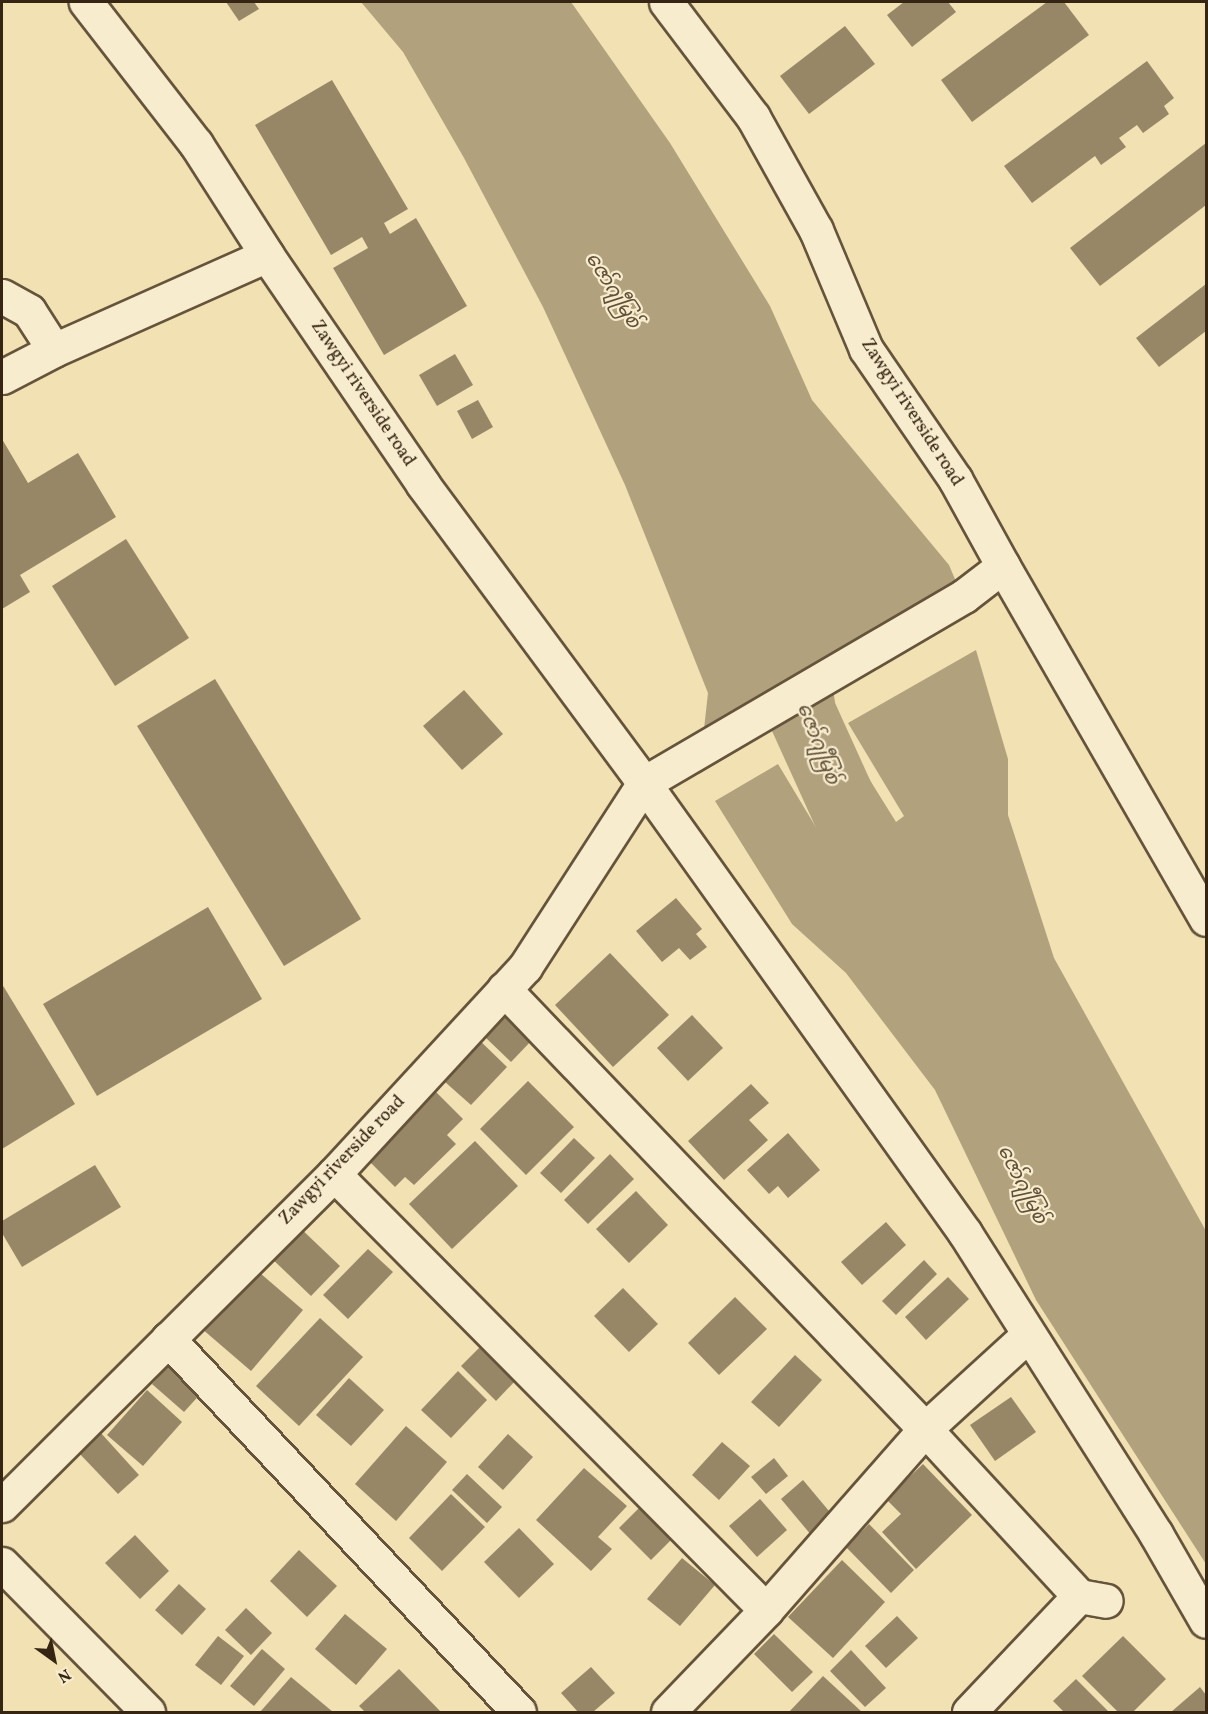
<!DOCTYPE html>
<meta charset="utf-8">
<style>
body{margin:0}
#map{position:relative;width:1208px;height:1714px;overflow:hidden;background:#f2e1b3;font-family:Vollkorn,"Noto Sans Myanmar",serif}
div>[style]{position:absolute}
.water>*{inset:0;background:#b2a17d}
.river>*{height:69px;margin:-34.5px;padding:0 34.5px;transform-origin:34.5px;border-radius:34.5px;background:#b2a17d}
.building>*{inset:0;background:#988766}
.roads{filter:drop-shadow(2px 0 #65543b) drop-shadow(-2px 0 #65543b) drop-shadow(0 2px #65543b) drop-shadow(0 -2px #65543b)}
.minor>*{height:33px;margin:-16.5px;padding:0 16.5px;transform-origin:16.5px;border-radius:16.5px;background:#f7ecce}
span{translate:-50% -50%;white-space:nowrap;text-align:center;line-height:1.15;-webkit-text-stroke:4.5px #f7ecce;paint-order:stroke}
.street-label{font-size:18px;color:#362513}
.water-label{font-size:20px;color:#615038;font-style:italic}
.frame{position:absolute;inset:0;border:3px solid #362513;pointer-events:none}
.north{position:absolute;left:24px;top:1630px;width:60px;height:60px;-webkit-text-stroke:4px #f7ecce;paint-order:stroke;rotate:147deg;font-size:16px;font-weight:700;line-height:24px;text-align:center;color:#362513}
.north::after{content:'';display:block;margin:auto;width:21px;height:27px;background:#362513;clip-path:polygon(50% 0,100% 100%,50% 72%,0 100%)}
</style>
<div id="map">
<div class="water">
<i style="clip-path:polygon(361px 2px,571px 2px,670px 143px,770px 306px,812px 400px,949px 565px,968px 610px,834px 692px,821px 671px,812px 677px,825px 698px,775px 728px,761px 706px,753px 712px,766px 734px,699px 774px,708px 693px,625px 485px,543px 307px,464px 158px,403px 52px)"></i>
<i style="clip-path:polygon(976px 650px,1008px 759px,1008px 815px,1054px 958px,1206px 1231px,1206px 1564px,1036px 1300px,935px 1090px,846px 973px,792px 924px,715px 801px,778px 764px,832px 854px,841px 850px,788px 758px,838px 729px,896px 822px,904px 816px,848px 723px)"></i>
</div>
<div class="river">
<i style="left:788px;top:618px;width:95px;rotate:82.1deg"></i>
<i style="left:801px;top:712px;width:128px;rotate:65.6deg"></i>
</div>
<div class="building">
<i style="clip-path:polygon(226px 2px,254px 2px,259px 9px,239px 21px)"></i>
<i style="clip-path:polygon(904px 2px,948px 2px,956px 12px,912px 47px,887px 15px)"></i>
<i style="clip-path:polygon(1047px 2px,1064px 2px,1089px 35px,972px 122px,941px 80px)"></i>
<i style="clip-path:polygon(845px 26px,875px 64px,809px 114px,780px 76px)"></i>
<i style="clip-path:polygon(1147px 61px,1174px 98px,1164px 106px,1169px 114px,1143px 133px,1137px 125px,1119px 138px,1126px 147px,1101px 165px,1095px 156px,1032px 203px,1004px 166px)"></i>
<i style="clip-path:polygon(332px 80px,408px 209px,384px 223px,390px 234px,416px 218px,467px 306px,384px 355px,333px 268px,368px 248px,362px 237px,331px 255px,255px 125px)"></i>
<i style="clip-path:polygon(1206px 143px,1206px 205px,1100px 286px,1070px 248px)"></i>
<i style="clip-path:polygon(1206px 284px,1206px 331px,1159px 367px,1136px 338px)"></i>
<i style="clip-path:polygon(455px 354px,473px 385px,437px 406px,419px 375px)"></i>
<i style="clip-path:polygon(478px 400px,493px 427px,472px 439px,457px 411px)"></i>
<i style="clip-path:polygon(2px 439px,28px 483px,78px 453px,116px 517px,20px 575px,30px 592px,2px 609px)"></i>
<i style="clip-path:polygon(126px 539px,189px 638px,115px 686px,52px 586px)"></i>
<i style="clip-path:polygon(215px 679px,361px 919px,284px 966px,137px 726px)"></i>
<i style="clip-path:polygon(464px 690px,503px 734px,462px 770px,423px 726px)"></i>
<i style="clip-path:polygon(676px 898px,702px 929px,696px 934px,707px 947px,690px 960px,679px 948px,662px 962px,636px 931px)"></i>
<i style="clip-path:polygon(208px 907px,262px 999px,97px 1096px,43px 1004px)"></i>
<i style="clip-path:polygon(610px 953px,669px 1015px,613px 1067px,555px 1005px)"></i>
<i style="clip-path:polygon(2px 984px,75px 1104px,2px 1149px)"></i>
<i style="clip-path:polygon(507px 1014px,533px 1039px,511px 1062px,485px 1037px)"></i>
<i style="clip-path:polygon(692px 1015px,723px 1048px,688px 1081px,657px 1048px)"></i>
<i style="clip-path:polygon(473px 1034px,507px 1067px,471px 1105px,436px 1074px)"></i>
<i style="clip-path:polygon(528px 1081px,574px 1127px,526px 1175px,480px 1129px)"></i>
<i style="clip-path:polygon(427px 1083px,463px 1119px,447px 1135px,456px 1144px,414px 1185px,405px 1177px,395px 1187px,359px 1151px)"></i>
<i style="clip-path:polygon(751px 1084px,769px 1103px,749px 1120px,768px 1140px,724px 1180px,688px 1141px)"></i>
<i style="clip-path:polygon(788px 1133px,820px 1170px,788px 1198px,778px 1186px,769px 1194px,747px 1170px)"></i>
<i style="clip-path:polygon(574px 1138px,595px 1158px,561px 1193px,540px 1173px)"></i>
<i style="clip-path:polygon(475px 1141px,518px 1186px,452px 1249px,409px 1204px)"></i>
<i style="clip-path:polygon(610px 1154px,634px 1179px,588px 1224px,564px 1200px)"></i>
<i style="clip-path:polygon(95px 1165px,121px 1207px,22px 1267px,2px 1233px,2px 1221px)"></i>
<i style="clip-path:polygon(636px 1191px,668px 1225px,629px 1263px,596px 1229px)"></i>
<i style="clip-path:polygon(886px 1222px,906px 1245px,862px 1285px,841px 1262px)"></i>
<i style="clip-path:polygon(296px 1224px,340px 1266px,311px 1296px,267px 1254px)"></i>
<i style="clip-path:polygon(368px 1249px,393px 1272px,348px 1319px,323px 1295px)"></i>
<i style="clip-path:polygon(924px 1260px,937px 1274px,896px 1315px,882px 1301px)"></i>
<i style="clip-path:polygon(253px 1267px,303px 1310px,251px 1371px,201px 1328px)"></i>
<i style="clip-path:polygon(948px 1277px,969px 1299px,926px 1340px,905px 1317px)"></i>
<i style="clip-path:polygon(623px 1288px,658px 1324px,629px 1352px,594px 1316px)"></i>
<i style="clip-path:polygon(735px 1297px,767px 1329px,719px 1375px,688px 1343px)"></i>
<i style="clip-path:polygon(320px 1318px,363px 1357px,299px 1426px,256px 1386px)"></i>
<i style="clip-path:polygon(482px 1345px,517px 1379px,496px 1401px,461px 1366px)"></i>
<i style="clip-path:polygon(795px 1355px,822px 1380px,779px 1427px,751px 1402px)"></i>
<i style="clip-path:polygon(172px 1361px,204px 1390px,184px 1412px,152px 1384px)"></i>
<i style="clip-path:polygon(458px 1371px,487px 1400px,451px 1438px,421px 1410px)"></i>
<i style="clip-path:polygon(349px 1378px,384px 1410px,351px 1446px,316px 1415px)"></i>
<i style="clip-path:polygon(147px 1390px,182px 1422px,143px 1466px,107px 1435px)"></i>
<i style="clip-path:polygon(1011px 1397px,1036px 1432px,995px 1461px,970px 1425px)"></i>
<i style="clip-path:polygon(406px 1426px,447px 1462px,396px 1521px,355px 1484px)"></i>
<i style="clip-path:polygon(100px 1432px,139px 1475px,118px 1494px,78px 1452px)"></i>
<i style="clip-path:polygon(508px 1434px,533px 1457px,503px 1490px,478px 1467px)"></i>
<i style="clip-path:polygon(722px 1442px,750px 1466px,719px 1500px,692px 1475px)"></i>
<i style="clip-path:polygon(774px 1458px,788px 1476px,766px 1494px,751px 1477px)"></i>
<i style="clip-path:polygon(923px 1464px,972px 1515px,916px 1569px,882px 1532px,901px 1514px,886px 1499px)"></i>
<i style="clip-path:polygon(584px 1468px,627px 1506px,598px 1537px,612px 1549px,591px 1571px,536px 1520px)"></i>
<i style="clip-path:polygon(467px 1474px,502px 1507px,487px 1523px,452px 1490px)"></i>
<i style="clip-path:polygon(803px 1480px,834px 1517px,812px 1536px,781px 1499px)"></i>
<i style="clip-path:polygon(451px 1494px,485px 1527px,442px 1571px,409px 1538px)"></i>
<i style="clip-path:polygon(760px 1499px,787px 1530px,757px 1557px,729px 1526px)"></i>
<i style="clip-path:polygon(641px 1506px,673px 1538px,651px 1560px,619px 1528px)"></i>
<i style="clip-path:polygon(869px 1524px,914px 1570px,891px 1593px,846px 1547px)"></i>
<i style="clip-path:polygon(519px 1528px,554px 1564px,519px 1598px,484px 1562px)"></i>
<i style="clip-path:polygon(135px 1535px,169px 1571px,140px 1599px,105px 1563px)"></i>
<i style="clip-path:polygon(299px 1550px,337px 1586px,307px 1617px,270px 1581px)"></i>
<i style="clip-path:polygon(682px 1558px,715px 1585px,680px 1626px,647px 1599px)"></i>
<i style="clip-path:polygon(842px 1560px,885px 1602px,833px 1658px,788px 1617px)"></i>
<i style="clip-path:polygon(179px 1584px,206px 1609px,182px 1635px,155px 1610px)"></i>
<i style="clip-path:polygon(246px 1608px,272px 1633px,251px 1655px,225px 1630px)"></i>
<i style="clip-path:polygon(345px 1614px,387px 1649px,356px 1685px,315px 1649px)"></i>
<i style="clip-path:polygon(897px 1616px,918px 1638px,886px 1668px,865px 1646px)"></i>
<i style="clip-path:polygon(774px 1634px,813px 1672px,792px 1692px,754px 1654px)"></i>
<i style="clip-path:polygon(218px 1636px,244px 1656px,221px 1685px,195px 1665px)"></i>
<i style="clip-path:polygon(1123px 1636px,1166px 1679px,1133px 1712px,1118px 1712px,1082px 1676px)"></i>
<i style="clip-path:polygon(262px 1649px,285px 1669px,254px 1706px,230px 1686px)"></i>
<i style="clip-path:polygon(851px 1650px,886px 1688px,865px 1707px,830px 1671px)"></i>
<i style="clip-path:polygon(591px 1667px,615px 1693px,593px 1712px,578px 1712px,561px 1693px)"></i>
<i style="clip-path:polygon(399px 1669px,441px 1712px,365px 1712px,359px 1706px)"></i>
<i style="clip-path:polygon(823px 1676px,862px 1712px,789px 1712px)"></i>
<i style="clip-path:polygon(291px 1677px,333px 1712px,260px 1712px)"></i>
<i style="clip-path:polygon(1076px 1679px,1109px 1712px,1064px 1712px,1053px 1701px)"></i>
<i style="clip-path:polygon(1200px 1687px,1206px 1695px,1206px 1712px,1171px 1712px)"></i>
</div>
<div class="roads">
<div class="minor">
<i style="left:666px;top:2px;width:144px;rotate:52.9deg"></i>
<i style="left:753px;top:117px;width:129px;rotate:60.9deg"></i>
<i style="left:816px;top:230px;width:129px;rotate:67.2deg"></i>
<i style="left:866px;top:349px;width:158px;rotate:55.6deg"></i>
<i style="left:955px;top:479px;width:99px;rotate:61.1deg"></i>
<i style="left:1003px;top:566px;width:49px;rotate:142.4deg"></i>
<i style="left:964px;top:596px;width:371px;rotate:149.7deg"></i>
<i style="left:644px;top:783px;width:553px;rotate:54.5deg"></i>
<i style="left:965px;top:1233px;width:356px;rotate:57.6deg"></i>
<i style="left:1156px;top:1534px;width:100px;rotate:60.1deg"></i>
<i style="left:2px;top:296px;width:31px;rotate:29deg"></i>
<i style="left:29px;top:311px;width:46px;rotate:57.3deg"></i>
<i style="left:2px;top:377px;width:59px;rotate:-27.4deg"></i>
<i style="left:54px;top:350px;width:233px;rotate:-24deg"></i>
<i style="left:1003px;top:566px;width:407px;rotate:60.1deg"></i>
<i style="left:504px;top:989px;width:609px;rotate:46.26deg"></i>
<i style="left:925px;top:1429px;width:227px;rotate:47.3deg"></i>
<i style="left:334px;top:1174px;width:614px;rotate:45.26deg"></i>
<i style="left:168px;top:1339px;width:512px;rotate:46.74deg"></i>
<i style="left:2px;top:1505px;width:469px;rotate:-44.9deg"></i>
<i style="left:334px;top:1174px;width:282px;rotate:-47.3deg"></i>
<i style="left:525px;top:967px;width:219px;rotate:-57.1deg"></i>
<i style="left:644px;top:783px;width:372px;rotate:-126.5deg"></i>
<i style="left:423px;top:484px;width:277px;rotate:-124.3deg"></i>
<i style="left:267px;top:255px;width:132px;rotate:-122.6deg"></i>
<i style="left:196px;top:144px;width:180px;rotate:-127.8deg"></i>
<i style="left:2px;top:1564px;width:208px;rotate:45.4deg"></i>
<i style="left:668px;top:1712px;width:141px;rotate:-46.1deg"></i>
<i style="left:766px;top:1610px;width:241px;rotate:-48.7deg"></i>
<i style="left:925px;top:1429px;width:139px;rotate:-42.4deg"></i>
<i style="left:969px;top:1712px;width:160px;rotate:-46.5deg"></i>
<i style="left:1079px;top:1596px;width:27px;rotate:10deg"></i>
</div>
</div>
<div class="street-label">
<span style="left:362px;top:394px;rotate:56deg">Zawgyi riverside road</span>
<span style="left:911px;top:413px;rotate:57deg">Zawgyi riverside road</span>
<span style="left:343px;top:1161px;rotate:-46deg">Zawgyi riverside road</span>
</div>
<div class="water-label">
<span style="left:612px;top:291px;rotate:58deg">ဇော်ဂျီမြစ်</span>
<span style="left:817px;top:744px;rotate:69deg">ဇော်ဂျီမြစ်</span>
<span style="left:1021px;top:1185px;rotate:63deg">ဇော်ဂျီမြစ်</span>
</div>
<div class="frame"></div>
<div class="north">N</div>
</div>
